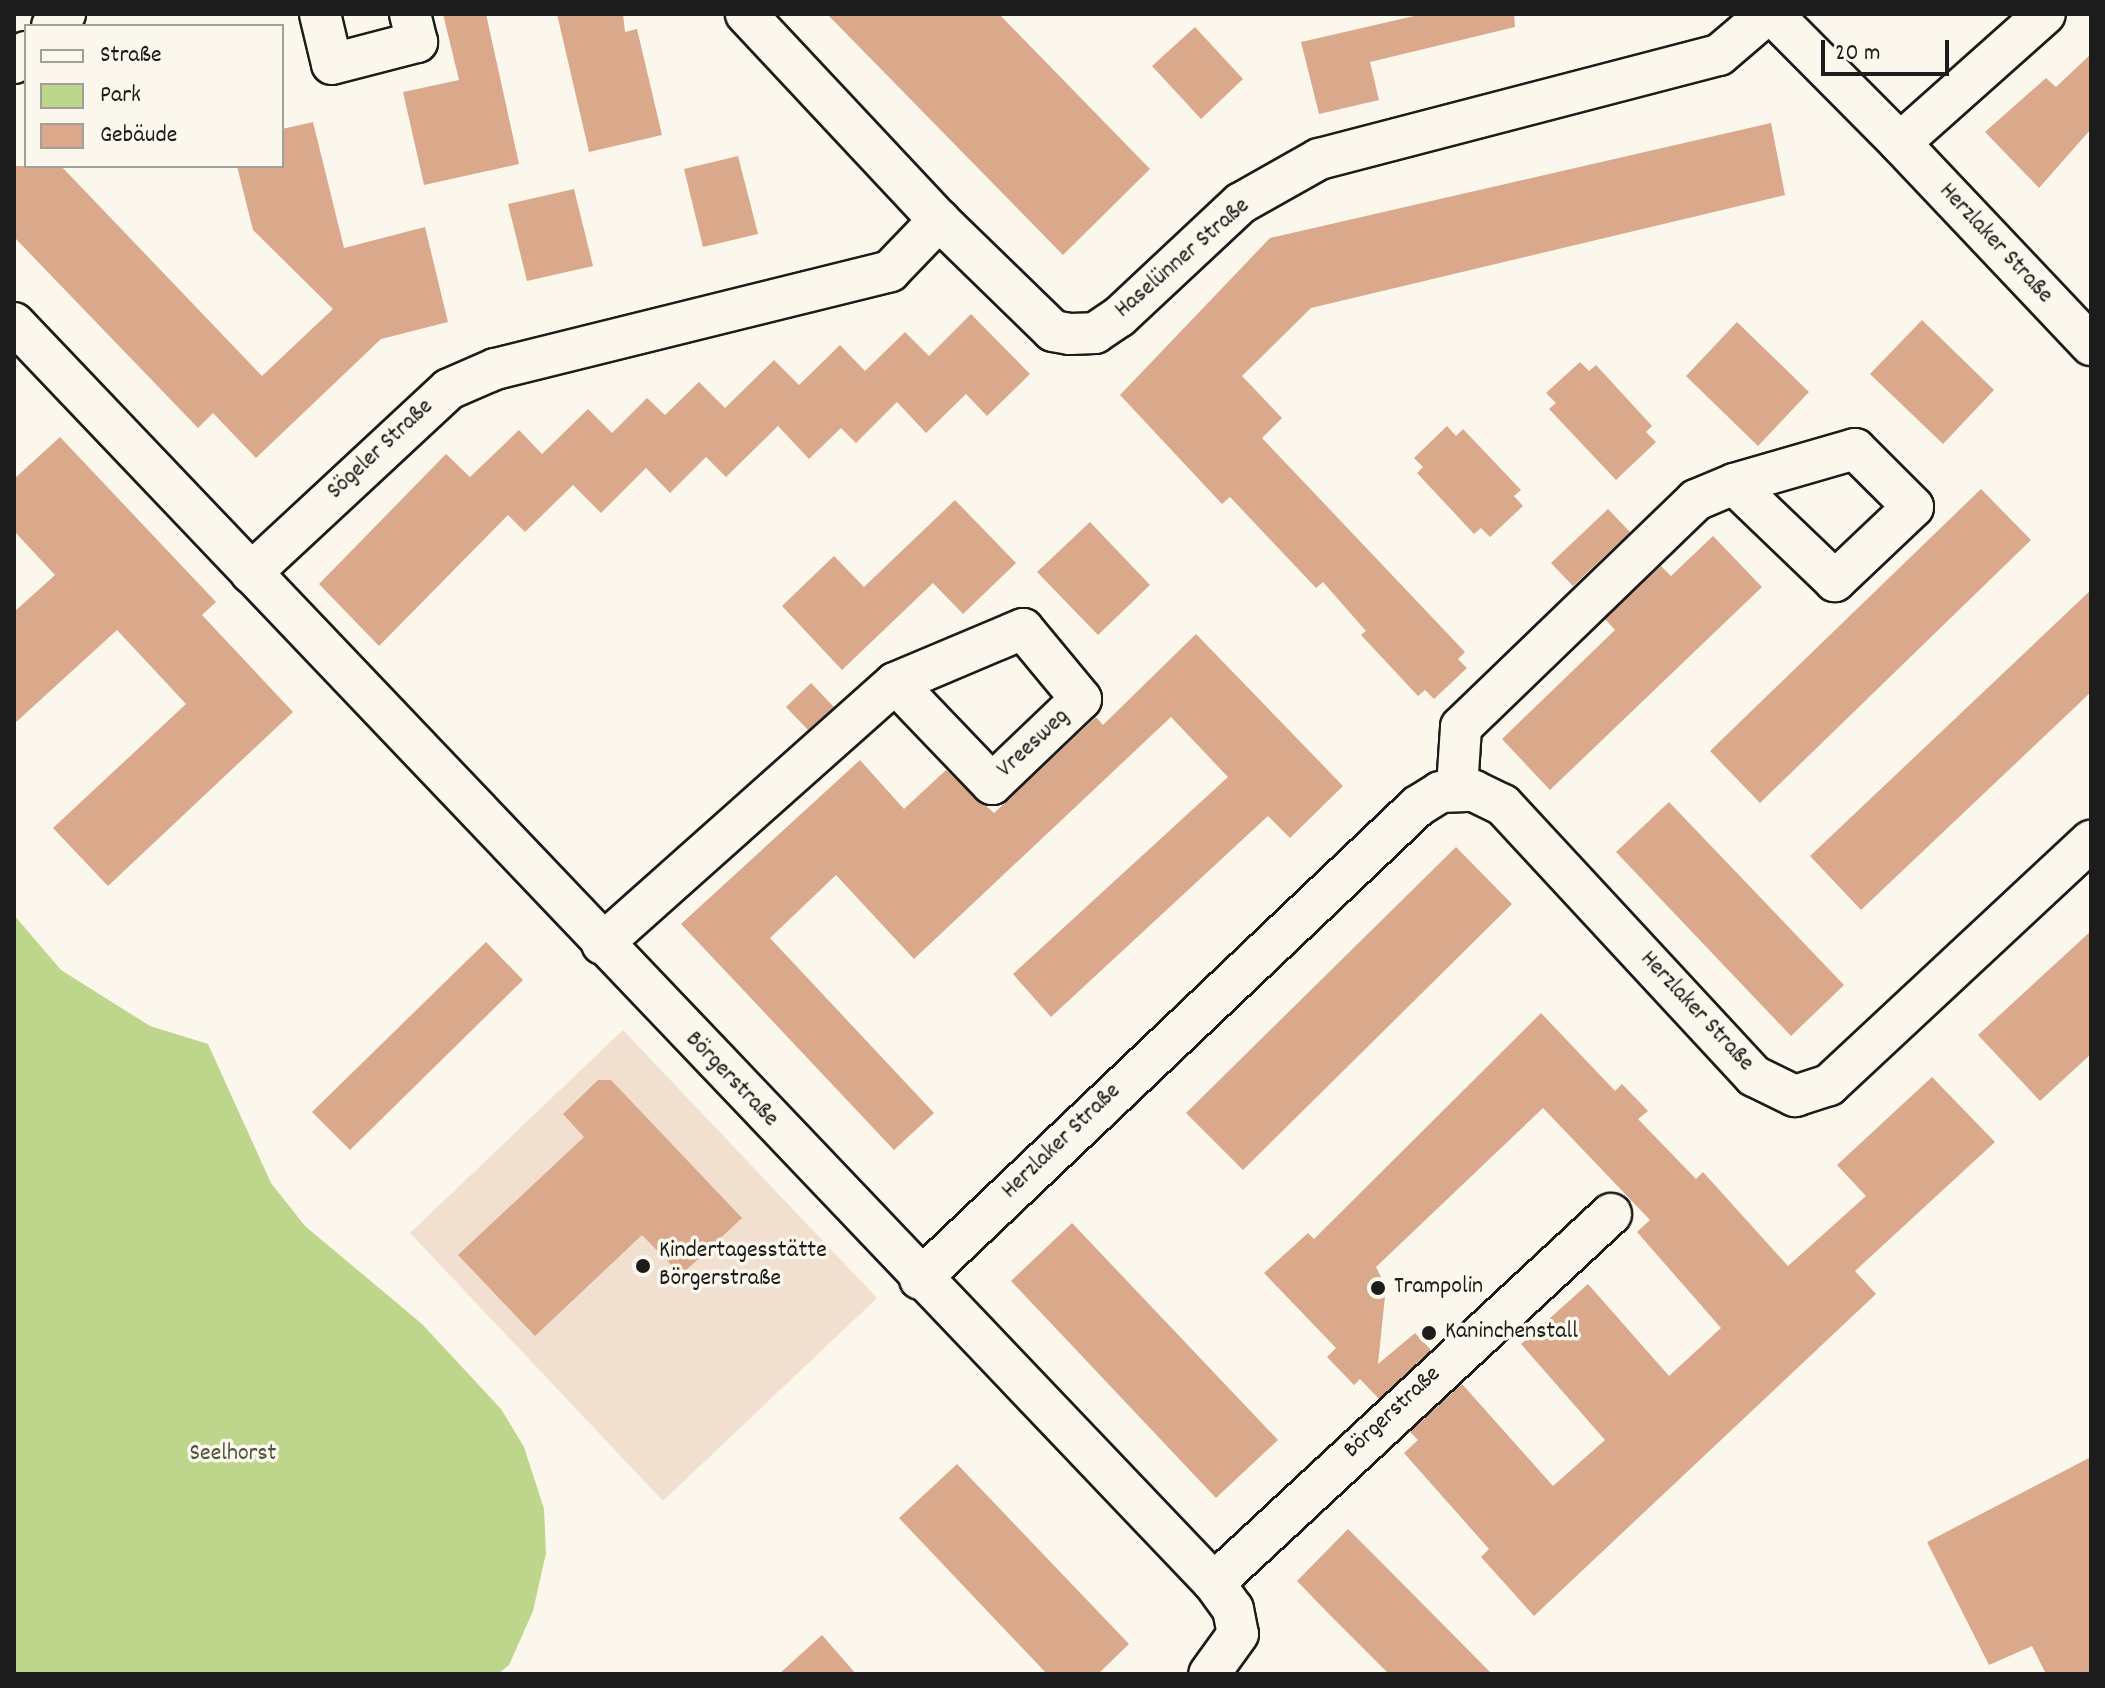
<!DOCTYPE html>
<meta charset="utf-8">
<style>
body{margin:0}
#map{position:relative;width:2105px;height:1688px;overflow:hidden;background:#fbf7ec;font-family:Dekko,sans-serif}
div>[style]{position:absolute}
.built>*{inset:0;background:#f1e0cf}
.green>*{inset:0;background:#bed58c}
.building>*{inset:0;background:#daa98c}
.roads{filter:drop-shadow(2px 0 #1c1c1c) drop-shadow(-2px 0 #1c1c1c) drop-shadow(0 2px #1c1c1c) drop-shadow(0 -2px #1c1c1c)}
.street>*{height:40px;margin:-20px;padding:0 20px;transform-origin:20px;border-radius:20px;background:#fbf7ec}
.dots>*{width:22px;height:22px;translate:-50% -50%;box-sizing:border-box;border:4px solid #fbf7ec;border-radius:50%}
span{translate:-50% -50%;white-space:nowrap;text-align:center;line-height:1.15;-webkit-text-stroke:7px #fbf7ec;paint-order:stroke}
.street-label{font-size:24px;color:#1c1c1c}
.poi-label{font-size:24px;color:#1c1c1c}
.left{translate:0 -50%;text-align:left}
.park-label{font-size:24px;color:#4d543e}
.frame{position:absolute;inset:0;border:16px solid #1c1c1c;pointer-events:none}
.legend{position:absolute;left:24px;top:24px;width:260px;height:144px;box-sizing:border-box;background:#fbf7ec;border:2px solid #a29f99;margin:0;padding:10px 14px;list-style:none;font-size:24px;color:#1c1c1c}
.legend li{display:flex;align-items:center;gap:16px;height:40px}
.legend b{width:40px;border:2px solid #a29f99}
.scale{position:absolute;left:1821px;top:40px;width:128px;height:36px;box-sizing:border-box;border:4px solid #1c1c1c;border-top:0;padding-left:10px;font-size:24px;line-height:28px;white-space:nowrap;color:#1c1c1c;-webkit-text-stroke:6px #fbf7ec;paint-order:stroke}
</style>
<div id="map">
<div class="built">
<i style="clip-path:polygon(623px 1030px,877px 1298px,663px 1501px,410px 1233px)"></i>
</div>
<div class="green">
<i style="clip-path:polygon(14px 915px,61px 970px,150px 1026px,208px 1044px,271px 1183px,305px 1226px,422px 1324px,501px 1409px,524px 1447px,544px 1509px,546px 1553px,533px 1611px,509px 1665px,498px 1674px,14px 1674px)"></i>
</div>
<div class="building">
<i style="clip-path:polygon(443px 14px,486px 14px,519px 164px,424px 185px,403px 92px,459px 80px)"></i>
<i style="clip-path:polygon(557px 14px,623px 14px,625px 32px,637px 29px,662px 135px,589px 152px)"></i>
<i style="clip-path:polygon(827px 14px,999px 14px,1150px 169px,1063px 255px)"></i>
<i style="clip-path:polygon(1423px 14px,1514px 14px,1515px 27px,1370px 62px,1379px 100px,1319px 114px,1301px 42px)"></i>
<i style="clip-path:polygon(1195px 27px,1243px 79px,1201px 119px,1152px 66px)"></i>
<i style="clip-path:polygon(2091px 54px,2091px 129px,2039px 188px,1985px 132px,2046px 78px,2056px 87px)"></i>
<i style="clip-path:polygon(313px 122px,344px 248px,425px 227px,448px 322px,381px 339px,256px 458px,213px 413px,198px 428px,14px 237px,14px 166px,61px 166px,262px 376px,333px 309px,253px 230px,237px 166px,282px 166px,282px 129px)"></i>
<i style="clip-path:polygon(1771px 123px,1785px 195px,1311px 308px,1242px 376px,1282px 418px,1262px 438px,1465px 652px,1458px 659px,1467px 668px,1434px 699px,1425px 690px,1418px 696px,1361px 635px,1366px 631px,1323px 582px,1316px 588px,1230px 497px,1222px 504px,1120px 395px,1270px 238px)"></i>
<i style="clip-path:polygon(738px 156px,758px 234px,703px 247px,684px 169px)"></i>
<i style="clip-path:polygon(574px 189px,593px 266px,527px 281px,508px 204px)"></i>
<i style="clip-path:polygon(971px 314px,1030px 374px,987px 416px,966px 394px,926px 433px,897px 402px,856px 443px,841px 428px,809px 459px,778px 426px,726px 477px,706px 457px,670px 493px,646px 468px,601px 513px,573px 485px,525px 532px,508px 515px,379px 646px,319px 584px,446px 454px,470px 477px,519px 430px,542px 454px,588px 409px,612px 433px,647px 398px,665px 415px,699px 382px,725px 408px,774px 360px,799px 385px,840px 345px,865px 371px,905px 332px,929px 356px)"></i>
<i style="clip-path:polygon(1922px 320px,1994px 390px,1943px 444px,1870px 374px)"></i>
<i style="clip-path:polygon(1737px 322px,1809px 392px,1758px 446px,1686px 376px)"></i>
<i style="clip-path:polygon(1580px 362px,1589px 371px,1596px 365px,1652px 426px,1646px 432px,1656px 442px,1616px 480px,1549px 409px,1556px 403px,1546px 393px)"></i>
<i style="clip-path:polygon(1447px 426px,1456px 436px,1463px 429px,1521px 490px,1514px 496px,1523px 506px,1490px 537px,1481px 528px,1474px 534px,1417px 473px,1423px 467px,1414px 458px)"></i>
<i style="clip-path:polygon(60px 437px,216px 602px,202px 615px,293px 712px,108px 886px,53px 828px,186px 704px,117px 630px,14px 724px,14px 612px,55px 575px,14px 531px,14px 479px)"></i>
<i style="clip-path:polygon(1981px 489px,2031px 540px,1760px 803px,1710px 751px)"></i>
<i style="clip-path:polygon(955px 500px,1016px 563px,963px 614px,933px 583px,842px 670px,782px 606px,834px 556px,864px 587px)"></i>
<i style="clip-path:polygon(1608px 509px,1630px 532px,1573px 586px,1551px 563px)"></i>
<i style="clip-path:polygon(1090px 522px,1150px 585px,1098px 635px,1037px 572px)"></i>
<i style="clip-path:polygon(1713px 536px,1762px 587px,1550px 790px,1502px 739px,1615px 630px,1605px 619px,1661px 566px,1671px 576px)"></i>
<i style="clip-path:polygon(2091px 590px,2091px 692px,1861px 910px,1810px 856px)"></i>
<i style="clip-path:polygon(1196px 634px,1343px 786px,1290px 838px,1268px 816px,1051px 1017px,1013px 974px,1228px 777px,1171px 717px,914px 959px,836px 875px,770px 938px,934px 1113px,894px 1150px,681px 924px,860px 760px,904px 809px,946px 770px,994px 813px,1096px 717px,1103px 725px)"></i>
<i style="clip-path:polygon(811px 683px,834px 707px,808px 730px,786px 707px)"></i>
<i style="clip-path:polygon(1669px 802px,1844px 985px,1791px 1036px,1616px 852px)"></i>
<i style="clip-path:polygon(1456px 847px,1512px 904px,1243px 1170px,1186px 1113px)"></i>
<i style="clip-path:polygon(2091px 931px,2091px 1054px,2040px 1101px,1978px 1035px)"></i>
<i style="clip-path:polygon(486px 942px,523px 980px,350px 1150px,312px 1112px)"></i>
<i style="clip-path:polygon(1541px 1013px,1615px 1091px,1622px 1084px,1648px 1111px,1638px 1119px,1696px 1179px,1703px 1172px,1788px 1266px,1866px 1196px,1837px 1165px,1932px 1077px,1995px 1142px,1855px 1271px,1876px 1294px,1534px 1616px,1481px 1557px,1489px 1549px,1404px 1453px,1418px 1440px,1410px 1432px,1462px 1384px,1553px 1486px,1605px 1440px,1521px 1344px,1588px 1284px,1669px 1376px,1721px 1328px,1637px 1232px,1650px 1220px,1543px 1108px,1376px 1267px,1386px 1287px,1378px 1364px,1415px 1333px,1431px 1350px,1379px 1399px,1360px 1379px,1354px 1385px,1327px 1357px,1336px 1348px,1264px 1273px,1308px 1233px,1314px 1239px)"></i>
<i style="clip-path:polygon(598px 1080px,611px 1080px,742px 1218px,681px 1275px,642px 1235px,535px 1336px,458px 1255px,584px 1137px,563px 1114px)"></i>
<i style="clip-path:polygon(1072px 1223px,1278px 1440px,1216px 1498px,1011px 1281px)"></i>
<i style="clip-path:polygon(2091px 1457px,2091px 1674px,2046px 1674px,2032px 1646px,1989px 1665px,1927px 1542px)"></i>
<i style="clip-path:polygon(957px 1464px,1129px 1644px,1098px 1674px,1047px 1674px,899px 1518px)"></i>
<i style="clip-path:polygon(1348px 1529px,1378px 1559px,1492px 1674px,1389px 1674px,1326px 1611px,1297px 1581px)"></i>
<i style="clip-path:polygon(822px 1635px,856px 1674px,779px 1674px)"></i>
</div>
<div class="roads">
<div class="street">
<i style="left:320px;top:14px;width:51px;rotate:76.5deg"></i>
<i style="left:332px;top:64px;width:88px;rotate:-14.5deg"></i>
<i style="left:417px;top:42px;width:29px;rotate:-104deg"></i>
<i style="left:746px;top:14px;width:282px;rotate:46.9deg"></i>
<i style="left:939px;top:220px;width:159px;rotate:44.2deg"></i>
<i style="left:1053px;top:331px;width:17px;rotate:10deg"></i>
<i style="left:1070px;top:334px;width:25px;rotate:-2deg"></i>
<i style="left:1095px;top:333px;width:29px;rotate:-34deg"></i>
<i style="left:1119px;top:317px;width:167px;rotate:-43.1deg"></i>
<i style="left:1241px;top:203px;width:90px;rotate:-29.4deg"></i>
<i style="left:1319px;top:159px;width:413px;rotate:-14.6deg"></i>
<i style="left:1719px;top:55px;width:63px;rotate:-40.5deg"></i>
<i style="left:1772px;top:14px;width:182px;rotate:45.2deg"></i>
<i style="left:1900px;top:143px;width:194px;rotate:-41.7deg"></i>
<i style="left:52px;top:26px;width:18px;rotate:-43deg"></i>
<i style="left:14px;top:63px;width:16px;rotate:-43deg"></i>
<i style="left:1900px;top:143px;width:278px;rotate:46.6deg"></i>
<i style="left:14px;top:323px;width:1740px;rotate:46.4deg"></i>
<i style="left:1214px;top:1583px;width:32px;rotate:54deg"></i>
<i style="left:1233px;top:1609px;width:25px;rotate:79deg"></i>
<i style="left:1238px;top:1634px;width:49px;rotate:125.9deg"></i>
<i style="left:251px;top:573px;width:270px;rotate:-42.9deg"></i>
<i style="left:449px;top:389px;width:50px;rotate:-23.5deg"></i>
<i style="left:495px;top:369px;width:407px;rotate:-13.9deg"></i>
<i style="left:890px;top:271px;width:71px;rotate:-46.1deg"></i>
<i style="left:1457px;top:788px;width:61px;rotate:-86.2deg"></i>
<i style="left:1461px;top:727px;width:327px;rotate:-44deg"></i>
<i style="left:1696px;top:500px;width:41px;rotate:-22.8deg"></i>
<i style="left:1734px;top:484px;width:126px;rotate:-16.1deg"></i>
<i style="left:1855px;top:449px;width:82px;rotate:45deg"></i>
<i style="left:1913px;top:507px;width:108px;rotate:136.5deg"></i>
<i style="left:1835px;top:581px;width:140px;rotate:-136.2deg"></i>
<i style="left:602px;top:944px;width:392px;rotate:-41.7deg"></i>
<i style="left:895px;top:683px;width:139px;rotate:-22.9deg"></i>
<i style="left:1023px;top:629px;width:91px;rotate:50.4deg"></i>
<i style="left:1081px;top:699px;width:123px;rotate:136.3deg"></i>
<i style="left:992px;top:784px;width:140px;rotate:-133.8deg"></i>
<i style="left:920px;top:1279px;width:687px;rotate:-43.53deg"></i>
<i style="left:1418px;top:806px;width:26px;rotate:-32deg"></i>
<i style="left:1440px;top:792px;width:34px;rotate:-2deg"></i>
<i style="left:1474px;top:791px;width:32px;rotate:26deg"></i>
<i style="left:1503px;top:805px;width:369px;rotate:47.2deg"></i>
<i style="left:1754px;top:1076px;width:46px;rotate:26deg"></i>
<i style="left:1795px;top:1096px;width:36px;rotate:-18deg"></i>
<i style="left:1829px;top:1085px;width:358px;rotate:-43deg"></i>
<i style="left:1214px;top:1583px;width:542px;rotate:-42.91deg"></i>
</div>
</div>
<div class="dots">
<i style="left:643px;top:1266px;background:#1c1c1c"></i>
<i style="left:1378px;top:1288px;background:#1c1c1c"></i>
<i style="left:1429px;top:1333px;background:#1c1c1c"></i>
</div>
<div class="street-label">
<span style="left:1995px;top:244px;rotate:47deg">Herzlaker Straße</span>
<span style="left:1183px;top:259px;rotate:-41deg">Haselünner Straße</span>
<span style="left:381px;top:450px;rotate:-43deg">Sögeler Straße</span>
<span style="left:1034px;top:744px;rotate:-43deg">Vreesweg</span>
<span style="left:1696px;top:1012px;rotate:47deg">Herzlaker Straße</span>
<span style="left:731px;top:1080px;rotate:46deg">Börgerstraße</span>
<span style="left:1062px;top:1142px;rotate:-44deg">Herzlaker Straße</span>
<span style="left:1393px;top:1413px;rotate:-43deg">Börgerstraße</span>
</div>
<div class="poi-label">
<span class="left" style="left:659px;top:1266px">Kindertagesstätte<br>Börgerstraße</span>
<span class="left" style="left:1394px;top:1288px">Trampolin</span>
<span class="left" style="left:1445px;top:1333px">Kaninchenstall</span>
</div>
<div class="park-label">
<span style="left:233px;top:1455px">Seelhorst</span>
</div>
<div class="frame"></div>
<ul class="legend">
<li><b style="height:10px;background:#fbf7ec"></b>Straße</li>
<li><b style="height:22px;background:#bed58c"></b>Park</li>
<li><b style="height:22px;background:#daa98c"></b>Gebäude</li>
</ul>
<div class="scale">20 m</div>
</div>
